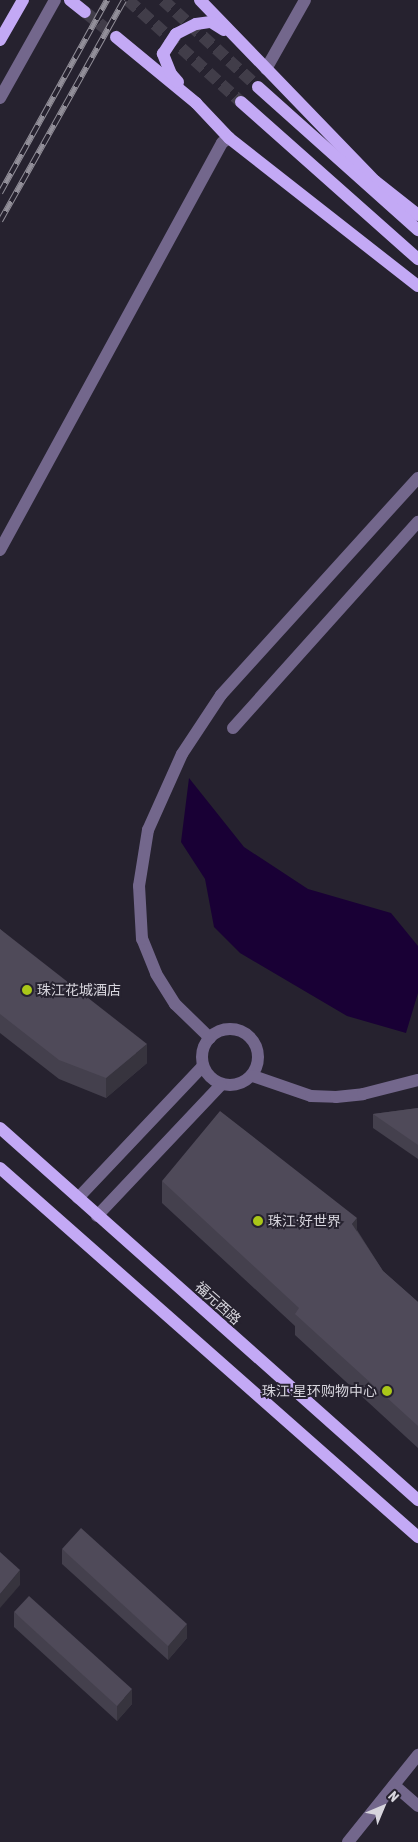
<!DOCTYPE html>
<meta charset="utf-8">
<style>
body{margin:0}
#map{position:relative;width:418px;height:1842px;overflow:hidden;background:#26222f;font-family:"Asap Condensed","Noto Sans SC",sans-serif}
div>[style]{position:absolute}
.water>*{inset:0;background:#190035}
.major-tunnel>*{height:12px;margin-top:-6px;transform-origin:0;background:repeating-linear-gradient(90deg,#413d49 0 12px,transparent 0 18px)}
.minor>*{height:12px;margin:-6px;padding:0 6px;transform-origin:6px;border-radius:6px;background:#73678c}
.minor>.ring{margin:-6px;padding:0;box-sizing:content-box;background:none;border:12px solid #73678c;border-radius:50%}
.major>*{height:12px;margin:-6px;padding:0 6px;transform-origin:6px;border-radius:6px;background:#c3a9f5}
.rail>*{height:5.5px;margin-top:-2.75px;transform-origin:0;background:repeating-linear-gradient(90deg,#26222f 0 11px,#928f99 0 22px);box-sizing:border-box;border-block:1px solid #928f99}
.wall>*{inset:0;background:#44404d}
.shaded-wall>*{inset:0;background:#37343e}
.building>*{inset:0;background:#4f4a59}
.dots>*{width:14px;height:14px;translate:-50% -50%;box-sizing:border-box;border:2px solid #26222f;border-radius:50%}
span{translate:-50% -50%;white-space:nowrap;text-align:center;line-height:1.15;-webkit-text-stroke:4px #26222f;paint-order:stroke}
.poi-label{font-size:14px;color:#d7d5dd}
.left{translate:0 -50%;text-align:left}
.right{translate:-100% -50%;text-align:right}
.street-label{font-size:14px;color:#d7d5dd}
.north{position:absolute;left:358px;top:1782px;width:50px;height:50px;-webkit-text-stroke:4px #26222f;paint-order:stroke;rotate:45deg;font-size:14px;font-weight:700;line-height:20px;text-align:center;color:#d7d5dd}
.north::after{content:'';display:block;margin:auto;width:18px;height:22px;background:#d7d5dd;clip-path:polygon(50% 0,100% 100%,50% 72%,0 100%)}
</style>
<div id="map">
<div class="water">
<i style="clip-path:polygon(189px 778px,244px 847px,308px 889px,391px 913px,418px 946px,418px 993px,406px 1033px,347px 1016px,240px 953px,214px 927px,205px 879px,181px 842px)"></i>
</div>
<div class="major-tunnel">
<i style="left:128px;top:0;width:152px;rotate:42.1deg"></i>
<i style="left:163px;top:0;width:129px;rotate:42.5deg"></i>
<i style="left:85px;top:12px;width:40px;rotate:39deg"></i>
</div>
<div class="minor">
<i style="left:266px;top:69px;width:79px;rotate:-60.5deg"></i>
<i style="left:0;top:98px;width:112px;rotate:-60.7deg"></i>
<i style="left:0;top:550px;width:464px;rotate:-61.4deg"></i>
<i style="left:222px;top:143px;width:9px;rotate:-36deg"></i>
<i style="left:233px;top:728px;width:277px;rotate:-48.1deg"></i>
<i class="ring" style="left:202px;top:1029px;width:44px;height:44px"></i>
<i style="left:210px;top:1038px;width:49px;rotate:-135.8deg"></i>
<i style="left:175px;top:1004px;width:36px;rotate:-122deg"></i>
<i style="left:156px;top:973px;width:37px;rotate:-112deg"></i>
<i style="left:142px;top:939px;width:53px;rotate:-93.2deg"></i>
<i style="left:139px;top:886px;width:57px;rotate:-80.9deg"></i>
<i style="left:148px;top:830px;width:83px;rotate:-65.9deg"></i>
<i style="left:182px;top:754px;width:71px;rotate:-56.5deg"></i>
<i style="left:221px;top:695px;width:293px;rotate:-47.8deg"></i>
<i style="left:253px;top:1076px;width:61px;rotate:19deg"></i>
<i style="left:311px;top:1096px;width:25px;rotate:2deg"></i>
<i style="left:336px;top:1097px;width:27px;rotate:-6deg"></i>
<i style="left:363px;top:1094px;width:57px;rotate:-14.3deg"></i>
<i style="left:78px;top:1198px;width:182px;rotate:-46.6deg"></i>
<i style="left:97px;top:1216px;width:180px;rotate:-46.6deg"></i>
<i style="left:394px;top:1785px;width:32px;rotate:41deg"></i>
<i style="left:348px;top:1842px;width:112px;rotate:-51.2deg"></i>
</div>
<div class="major">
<i style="left:70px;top:0;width:19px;rotate:39deg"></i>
<i style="left:200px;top:0;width:252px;rotate:46deg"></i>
<i style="left:375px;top:181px;width:55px;rotate:38.3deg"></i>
<i style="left:116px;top:37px;width:104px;rotate:39.5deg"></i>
<i style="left:196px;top:103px;width:48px;rotate:46.7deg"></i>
<i style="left:229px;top:138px;width:240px;rotate:38.1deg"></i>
<i style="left:0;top:40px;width:46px;rotate:-60.1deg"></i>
<i style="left:178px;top:82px;width:11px;rotate:-131deg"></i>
<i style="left:171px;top:74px;width:22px;rotate:-112deg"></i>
<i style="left:163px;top:54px;width:24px;rotate:-57deg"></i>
<i style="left:176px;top:34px;width:22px;rotate:-27deg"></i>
<i style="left:196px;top:24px;width:15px;rotate:-8deg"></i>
<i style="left:211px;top:22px;width:15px;rotate:32deg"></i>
<i style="left:258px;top:87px;width:215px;rotate:41.8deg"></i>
<i style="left:241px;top:102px;width:237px;rotate:41.6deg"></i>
<i style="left:0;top:1128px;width:560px;rotate:41.67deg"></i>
<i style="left:0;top:1168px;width:558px;rotate:41.44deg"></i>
</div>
<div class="rail">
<i style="left:0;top:193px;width:221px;rotate:-61deg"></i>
<i style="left:0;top:221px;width:253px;rotate:-60.7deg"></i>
</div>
<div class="wall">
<i style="clip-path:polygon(0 929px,147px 1063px,106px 1098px,59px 1079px,0 1033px)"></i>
<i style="clip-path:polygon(418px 1108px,418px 1159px,373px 1128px,373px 1114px)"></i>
<i style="clip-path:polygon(162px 1181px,357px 1230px,383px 1271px,418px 1302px,418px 1448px,295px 1335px,295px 1326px,162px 1203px)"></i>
<i style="clip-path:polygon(62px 1549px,187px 1638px,168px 1660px,62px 1564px)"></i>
<i style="clip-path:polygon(14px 1612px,132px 1704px,117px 1721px,14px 1627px)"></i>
</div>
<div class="shaded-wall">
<i style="clip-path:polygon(147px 1044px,147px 1063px,106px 1098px,106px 1078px)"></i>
<i style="clip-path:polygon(357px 1218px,357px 1240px,352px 1224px)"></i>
<i style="clip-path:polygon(20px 1570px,20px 1585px,0 1608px,0 1594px)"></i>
<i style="clip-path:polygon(187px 1624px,187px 1638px,168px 1660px,168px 1646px)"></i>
<i style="clip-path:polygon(132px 1689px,132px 1704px,117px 1721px,117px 1706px)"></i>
</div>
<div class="building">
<i style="clip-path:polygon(0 929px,147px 1044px,106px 1078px,59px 1060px,0 1014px)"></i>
<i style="clip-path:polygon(418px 1108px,418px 1145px,373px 1114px)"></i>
<i style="clip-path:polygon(220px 1111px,357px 1218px,352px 1224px,383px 1271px,418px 1302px,418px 1426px,295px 1314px,299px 1308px,162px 1181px)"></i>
<i style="clip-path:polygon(81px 1528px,187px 1624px,168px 1646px,62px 1549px)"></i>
<i style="clip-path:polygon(0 1552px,20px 1570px,0 1594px)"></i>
<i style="clip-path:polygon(29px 1596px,132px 1689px,117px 1706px,14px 1612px)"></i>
</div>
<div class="dots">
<i style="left:27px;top:990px;background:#aac718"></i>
<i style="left:258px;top:1221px;background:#aac718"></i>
<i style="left:387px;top:1391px;background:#aac718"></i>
</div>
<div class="poi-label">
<span class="left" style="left:37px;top:990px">珠江花城酒店</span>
<span class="left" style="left:268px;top:1221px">珠江·好世界</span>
<span class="right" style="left:377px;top:1391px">珠江·星环购物中心</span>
</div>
<div class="street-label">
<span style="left:218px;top:1303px;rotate:42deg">福元西路</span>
</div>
<div class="north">N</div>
</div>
